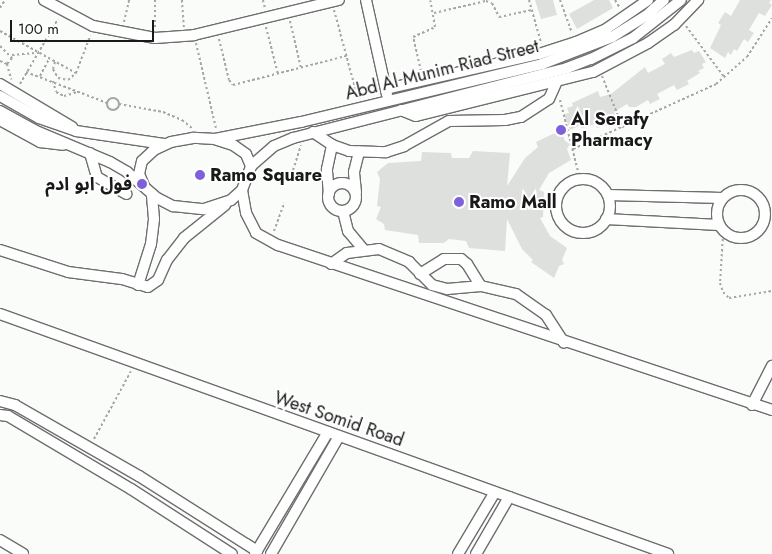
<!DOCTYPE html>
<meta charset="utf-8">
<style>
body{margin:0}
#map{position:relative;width:772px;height:554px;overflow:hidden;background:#f9fcf8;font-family:Jost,"Noto Sans Arabic",sans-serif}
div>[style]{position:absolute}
.building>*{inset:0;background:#dee0dd}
.path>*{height:2px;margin-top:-1px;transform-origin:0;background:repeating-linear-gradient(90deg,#a3a6a3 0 2.5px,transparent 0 5px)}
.path>.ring{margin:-1px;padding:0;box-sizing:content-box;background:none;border:2px solid #a3a6a3;border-radius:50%}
.roads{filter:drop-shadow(1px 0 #6d6f6c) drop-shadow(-1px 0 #6d6f6c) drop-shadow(0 1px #6d6f6c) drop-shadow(0 -1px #6d6f6c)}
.minor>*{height:10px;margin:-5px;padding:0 5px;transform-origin:5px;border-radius:5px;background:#fff}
.minor>.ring{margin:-5px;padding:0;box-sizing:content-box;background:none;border:10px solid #fff;border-radius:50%}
.dots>*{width:14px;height:14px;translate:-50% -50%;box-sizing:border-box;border:2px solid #fff;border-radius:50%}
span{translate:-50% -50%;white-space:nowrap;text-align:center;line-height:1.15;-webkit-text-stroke:4px #fff;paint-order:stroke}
.street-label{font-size:18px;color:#181918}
.poi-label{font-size:18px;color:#181918;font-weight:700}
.left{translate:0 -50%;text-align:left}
.right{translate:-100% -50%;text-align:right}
.scale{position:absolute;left:10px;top:20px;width:144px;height:22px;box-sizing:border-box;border:2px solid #181918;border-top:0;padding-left:6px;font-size:15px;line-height:18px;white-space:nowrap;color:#181918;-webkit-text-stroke:4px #fff;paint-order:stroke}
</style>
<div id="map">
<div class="building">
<i style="clip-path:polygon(535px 0,553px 0,557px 15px,541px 19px)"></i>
<i style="clip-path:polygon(594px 0,609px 0,613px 8px,577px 29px,569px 14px)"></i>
<i style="clip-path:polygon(740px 0,771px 0,769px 3px,772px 5px,765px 16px,759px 13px,749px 30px,754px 33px,748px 42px,744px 39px,737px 51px,734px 49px,731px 55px,728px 52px,725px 58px,710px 48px,721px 25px,718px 23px,725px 12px,731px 16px)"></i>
<i style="clip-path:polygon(692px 50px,694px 53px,699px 51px,706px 62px,702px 64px,704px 68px,698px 71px,700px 73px,687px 81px,689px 84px,677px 90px,674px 85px,657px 94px,660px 99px,650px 104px,648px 100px,636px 107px,629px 107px,627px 104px,614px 112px,615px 116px,605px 120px,607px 125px,597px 128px,595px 124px,582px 128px,581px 125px,570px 130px,564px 114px,569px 113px,567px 108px,573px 106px,572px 103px,598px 91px,600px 97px,611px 94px,645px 67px,648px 73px,665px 64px,662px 59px,671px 53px,674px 57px)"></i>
<i style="clip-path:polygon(561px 130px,565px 141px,570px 144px,567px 149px,571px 160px,549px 173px,539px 190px,544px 192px,543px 217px,540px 218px,550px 236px,567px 248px,562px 260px,564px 264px,559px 266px,554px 278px,531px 262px,533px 260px,522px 249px,507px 219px,505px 251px,469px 248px,466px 241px,449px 239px,444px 243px,419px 243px,418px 235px,385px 230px,384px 224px,376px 219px,381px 207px,377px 206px,380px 179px,377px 172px,388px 163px,421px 161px,422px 152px,451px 153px,452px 158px,469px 158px,473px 151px,510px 153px,507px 186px,525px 158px,538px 147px,536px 142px)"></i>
</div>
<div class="path">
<i style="left:155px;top:0;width:28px;rotate:90deg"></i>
<i style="left:182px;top:0;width:28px;rotate:86deg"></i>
<i style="left:263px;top:0;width:8px;rotate:76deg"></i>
<i style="left:529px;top:0;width:45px;rotate:74.4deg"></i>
<i style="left:560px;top:0;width:35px;rotate:70deg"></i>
<i style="left:615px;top:0;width:9px;rotate:58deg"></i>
<i style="left:0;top:8px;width:9px;rotate:-58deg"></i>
<i style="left:334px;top:10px;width:92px;rotate:74.9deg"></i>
<i style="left:434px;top:13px;width:53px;rotate:-13deg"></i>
<i style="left:486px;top:1px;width:6px;rotate:18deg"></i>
<i style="left:492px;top:3px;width:16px;rotate:63deg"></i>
<i style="left:499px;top:17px;width:34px;rotate:-12deg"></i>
<i style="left:290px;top:21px;width:48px;rotate:76.8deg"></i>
<i style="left:124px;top:22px;width:23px;rotate:-77deg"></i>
<i style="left:686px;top:26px;width:65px;rotate:53.1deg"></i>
<i style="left:266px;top:27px;width:49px;rotate:75.7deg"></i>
<i style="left:0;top:31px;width:87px;rotate:28.9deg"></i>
<i style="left:76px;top:73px;width:40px;rotate:-69deg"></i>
<i style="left:219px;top:39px;width:42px;rotate:76.3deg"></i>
<i style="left:229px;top:80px;width:6px;rotate:51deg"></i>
<i style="left:233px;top:85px;width:117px;rotate:-14.4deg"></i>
<i style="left:196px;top:43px;width:87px;rotate:76.8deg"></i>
<i style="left:0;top:46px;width:17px;rotate:45deg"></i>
<i style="left:12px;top:58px;width:8px;rotate:130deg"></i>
<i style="left:7px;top:64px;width:8px;rotate:-157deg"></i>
<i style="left:12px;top:55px;width:23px;rotate:-5deg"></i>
<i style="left:55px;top:62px;width:7px;rotate:106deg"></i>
<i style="left:53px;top:69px;width:10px;rotate:61deg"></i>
<i style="left:58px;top:78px;width:10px;rotate:11deg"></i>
<i style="left:68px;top:80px;width:11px;rotate:-41deg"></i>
<i style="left:7px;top:64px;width:16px;rotate:75deg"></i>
<i style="left:421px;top:71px;width:35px;rotate:-103deg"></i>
<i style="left:413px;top:37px;width:24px;rotate:-24deg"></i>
<i style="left:435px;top:27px;width:27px;rotate:-100deg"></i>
<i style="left:26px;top:72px;width:87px;rotate:20.9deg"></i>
<i style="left:40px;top:76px;width:19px;rotate:-62deg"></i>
<i style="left:602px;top:76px;width:56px;rotate:68deg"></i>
<i style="left:53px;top:81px;width:11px;rotate:75deg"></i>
<i style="left:56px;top:92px;width:9px;rotate:27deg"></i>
<i style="left:64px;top:96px;width:15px;rotate:-16deg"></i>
<i style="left:20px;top:84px;width:75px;rotate:-59.7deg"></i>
<i class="ring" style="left:107px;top:98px;width:10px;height:10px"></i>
<i style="left:560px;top:100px;width:81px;rotate:75.8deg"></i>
<i style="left:119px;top:104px;width:45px;rotate:10.3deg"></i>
<i style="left:163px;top:112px;width:21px;rotate:23deg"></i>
<i style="left:182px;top:120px;width:13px;rotate:39deg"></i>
<i style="left:573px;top:149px;width:157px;rotate:-24.4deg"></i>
<i style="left:716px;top:84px;width:41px;rotate:-41.1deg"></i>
<i style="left:747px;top:57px;width:46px;rotate:-57.3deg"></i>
<i style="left:293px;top:170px;width:26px;rotate:-72deg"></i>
<i style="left:274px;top:231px;width:30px;rotate:-70deg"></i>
<i style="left:723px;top:234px;width:49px;rotate:93.5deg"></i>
<i style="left:720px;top:283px;width:9px;rotate:72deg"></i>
<i style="left:723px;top:292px;width:8px;rotate:45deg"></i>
<i style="left:729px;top:298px;width:44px;rotate:-9.2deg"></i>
<i style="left:94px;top:439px;width:77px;rotate:-61.4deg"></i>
</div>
<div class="roads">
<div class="minor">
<i style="left:44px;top:0;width:55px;rotate:28deg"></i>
<i style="left:93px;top:26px;width:63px;rotate:11deg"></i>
<i style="left:155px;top:38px;width:39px;rotate:-4deg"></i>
<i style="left:194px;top:35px;width:149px;rotate:-13.6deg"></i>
<i style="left:366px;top:0;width:97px;rotate:77.5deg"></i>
<i style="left:0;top:84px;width:84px;rotate:30.8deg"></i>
<i style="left:386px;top:89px;width:157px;rotate:-12.9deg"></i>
<i style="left:539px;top:54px;width:39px;rotate:-18deg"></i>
<i style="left:576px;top:42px;width:33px;rotate:-23deg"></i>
<i style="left:606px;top:29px;width:51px;rotate:-34.6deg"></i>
<i style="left:0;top:96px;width:45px;rotate:29.4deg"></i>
<i style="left:39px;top:118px;width:39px;rotate:19deg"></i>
<i style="left:76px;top:131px;width:89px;rotate:8.4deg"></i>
<i style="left:401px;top:110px;width:16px;rotate:22deg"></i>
<i style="left:416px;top:116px;width:182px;rotate:-14deg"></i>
<i style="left:593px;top:72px;width:62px;rotate:-27.8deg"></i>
<i style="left:648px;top:43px;width:32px;rotate:-35deg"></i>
<i style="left:674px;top:25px;width:35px;rotate:-46deg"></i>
<i style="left:0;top:111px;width:39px;rotate:29deg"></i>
<i style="left:34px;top:130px;width:82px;rotate:22.8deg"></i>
<i style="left:110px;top:162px;width:20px;rotate:30deg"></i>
<i style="left:127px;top:172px;width:40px;rotate:41deg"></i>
<i style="left:157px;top:198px;width:18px;rotate:27deg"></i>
<i style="left:173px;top:206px;width:31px;rotate:6deg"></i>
<i style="left:204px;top:209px;width:28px;rotate:-18deg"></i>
<i style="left:231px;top:200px;width:15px;rotate:-42deg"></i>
<i style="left:242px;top:190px;width:26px;rotate:-69deg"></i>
<i style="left:251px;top:166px;width:13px;rotate:-113deg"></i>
<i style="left:246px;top:154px;width:16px;rotate:-145deg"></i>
<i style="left:233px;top:145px;width:19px;rotate:-162deg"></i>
<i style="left:215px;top:139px;width:22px;rotate:-177deg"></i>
<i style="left:193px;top:138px;width:22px;rotate:170deg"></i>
<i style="left:171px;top:142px;width:19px;rotate:155deg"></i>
<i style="left:154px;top:150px;width:16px;rotate:137deg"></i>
<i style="left:142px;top:161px;width:13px;rotate:103deg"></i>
<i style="left:139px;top:174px;width:13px;rotate:67deg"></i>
<i style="left:0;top:120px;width:46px;rotate:28.8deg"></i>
<i style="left:40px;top:142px;width:23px;rotate:7deg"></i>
<i style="left:313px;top:132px;width:23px;rotate:34deg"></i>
<i style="left:332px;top:145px;width:18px;rotate:19deg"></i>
<i style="left:349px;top:151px;width:37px;rotate:2deg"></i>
<i style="left:386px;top:152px;width:19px;rotate:-18deg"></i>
<i style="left:404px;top:146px;width:51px;rotate:-29.1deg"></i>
<i style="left:449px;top:121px;width:56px;rotate:-1deg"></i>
<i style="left:505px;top:120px;width:16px;rotate:-11deg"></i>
<i style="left:521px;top:117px;width:33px;rotate:-33deg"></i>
<i style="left:549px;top:99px;width:17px;rotate:-66deg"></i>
<i style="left:215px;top:139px;width:88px;rotate:-11.2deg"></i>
<i style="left:301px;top:122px;width:248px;rotate:-13.5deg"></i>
<i style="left:542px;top:64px;width:75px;rotate:-21.1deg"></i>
<i style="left:612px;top:37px;width:40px;rotate:-32deg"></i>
<i style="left:646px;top:16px;width:24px;rotate:-42deg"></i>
<i style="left:90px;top:153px;width:25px;rotate:74deg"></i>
<i style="left:97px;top:177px;width:34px;rotate:30deg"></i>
<i style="left:251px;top:166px;width:30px;rotate:-41deg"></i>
<i style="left:274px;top:146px;width:21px;rotate:-23deg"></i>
<i style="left:293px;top:138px;width:283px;rotate:-14.3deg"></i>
<i style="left:567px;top:68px;width:26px;rotate:-21deg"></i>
<i style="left:591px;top:59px;width:47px;rotate:-26.6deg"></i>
<i style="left:633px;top:38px;width:61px;rotate:-38.4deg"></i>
<i class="ring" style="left:556px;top:179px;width:44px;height:44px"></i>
<i class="ring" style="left:328px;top:183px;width:18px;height:18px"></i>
<i class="ring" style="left:717px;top:190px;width:38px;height:38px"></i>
<i style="left:242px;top:190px;width:23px;rotate:80deg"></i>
<i style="left:246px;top:213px;width:22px;rotate:63deg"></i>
<i style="left:256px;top:233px;width:25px;rotate:29deg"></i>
<i style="left:278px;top:245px;width:521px;rotate:18.47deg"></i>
<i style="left:356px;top:192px;width:20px;rotate:-96deg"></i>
<i style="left:354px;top:172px;width:21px;rotate:-76deg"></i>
<i style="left:329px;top:194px;width:25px;rotate:-95deg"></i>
<i style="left:327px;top:169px;width:25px;rotate:-78deg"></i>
<i style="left:608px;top:195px;width:114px;rotate:1.5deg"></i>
<i style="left:343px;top:211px;width:21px;rotate:76deg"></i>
<i style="left:348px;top:231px;width:23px;rotate:50deg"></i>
<i style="left:606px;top:219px;width:113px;rotate:3deg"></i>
<i style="left:0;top:250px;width:71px;rotate:17.9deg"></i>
<i style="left:68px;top:272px;width:54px;rotate:7.4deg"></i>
<i style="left:122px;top:279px;width:27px;rotate:17deg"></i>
<i style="left:148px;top:287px;width:12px;rotate:-35deg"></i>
<i style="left:158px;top:280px;width:22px;rotate:-66deg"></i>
<i style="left:167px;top:260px;width:28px;rotate:-52deg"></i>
<i style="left:184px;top:238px;width:53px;rotate:-38.8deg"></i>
<i style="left:331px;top:264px;width:19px;rotate:-35deg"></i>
<i style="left:347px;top:253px;width:32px;rotate:-7deg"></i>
<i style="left:379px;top:249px;width:33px;rotate:23deg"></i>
<i style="left:409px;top:262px;width:33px;rotate:45deg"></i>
<i style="left:432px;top:285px;width:16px;rotate:15deg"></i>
<i style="left:447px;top:289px;width:34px;rotate:-5deg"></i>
<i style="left:481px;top:286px;width:36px;rotate:13deg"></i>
<i style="left:516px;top:294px;width:37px;rotate:35deg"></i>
<i style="left:546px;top:315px;width:33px;rotate:57deg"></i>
<i style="left:420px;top:274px;width:28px;rotate:-32deg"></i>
<i style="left:444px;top:259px;width:17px"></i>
<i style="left:461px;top:259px;width:8px;rotate:40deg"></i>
<i style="left:467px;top:264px;width:26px;rotate:58deg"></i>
<i style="left:138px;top:285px;width:43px;rotate:-72.4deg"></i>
<i style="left:151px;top:244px;width:25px;rotate:-83deg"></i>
<i style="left:154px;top:219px;width:25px;rotate:-95deg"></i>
<i style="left:0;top:314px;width:710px;rotate:19.76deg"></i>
<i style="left:0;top:401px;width:16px;rotate:15deg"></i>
<i style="left:15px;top:405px;width:143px;rotate:29.8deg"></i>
<i style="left:139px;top:476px;width:140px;rotate:32.4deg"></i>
<i style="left:752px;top:405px;width:44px;rotate:-62.9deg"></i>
<i style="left:0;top:415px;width:8px;rotate:7deg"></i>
<i style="left:8px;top:416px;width:143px;rotate:30.7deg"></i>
<i style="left:131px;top:489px;width:120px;rotate:32.8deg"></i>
<i style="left:0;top:540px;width:27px;rotate:31deg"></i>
<i style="left:255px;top:554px;width:142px;rotate:-59.1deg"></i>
<i style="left:271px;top:554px;width:136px;rotate:-60deg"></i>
<i style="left:458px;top:554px;width:72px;rotate:-59.2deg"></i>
<i style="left:476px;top:554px;width:66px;rotate:-59.9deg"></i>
</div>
</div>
<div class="dots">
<i style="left:561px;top:130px;background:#7e60db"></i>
<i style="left:200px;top:175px;background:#7e60db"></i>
<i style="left:142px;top:184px;background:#7e60db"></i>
<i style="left:459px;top:202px;background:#7e60db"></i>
</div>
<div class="street-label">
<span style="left:442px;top:70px;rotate:-14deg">Abd Al Munim Riad Street</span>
<span style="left:339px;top:419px;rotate:19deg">West Somid Road</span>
</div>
<div class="poi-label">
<span class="left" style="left:571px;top:130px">Al Serafy<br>Pharmacy</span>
<span class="left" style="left:210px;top:175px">Ramo Square</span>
<span class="right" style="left:132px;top:184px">فول ابو ادم</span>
<span class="left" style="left:469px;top:202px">Ramo Mall</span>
</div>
<div class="scale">100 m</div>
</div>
